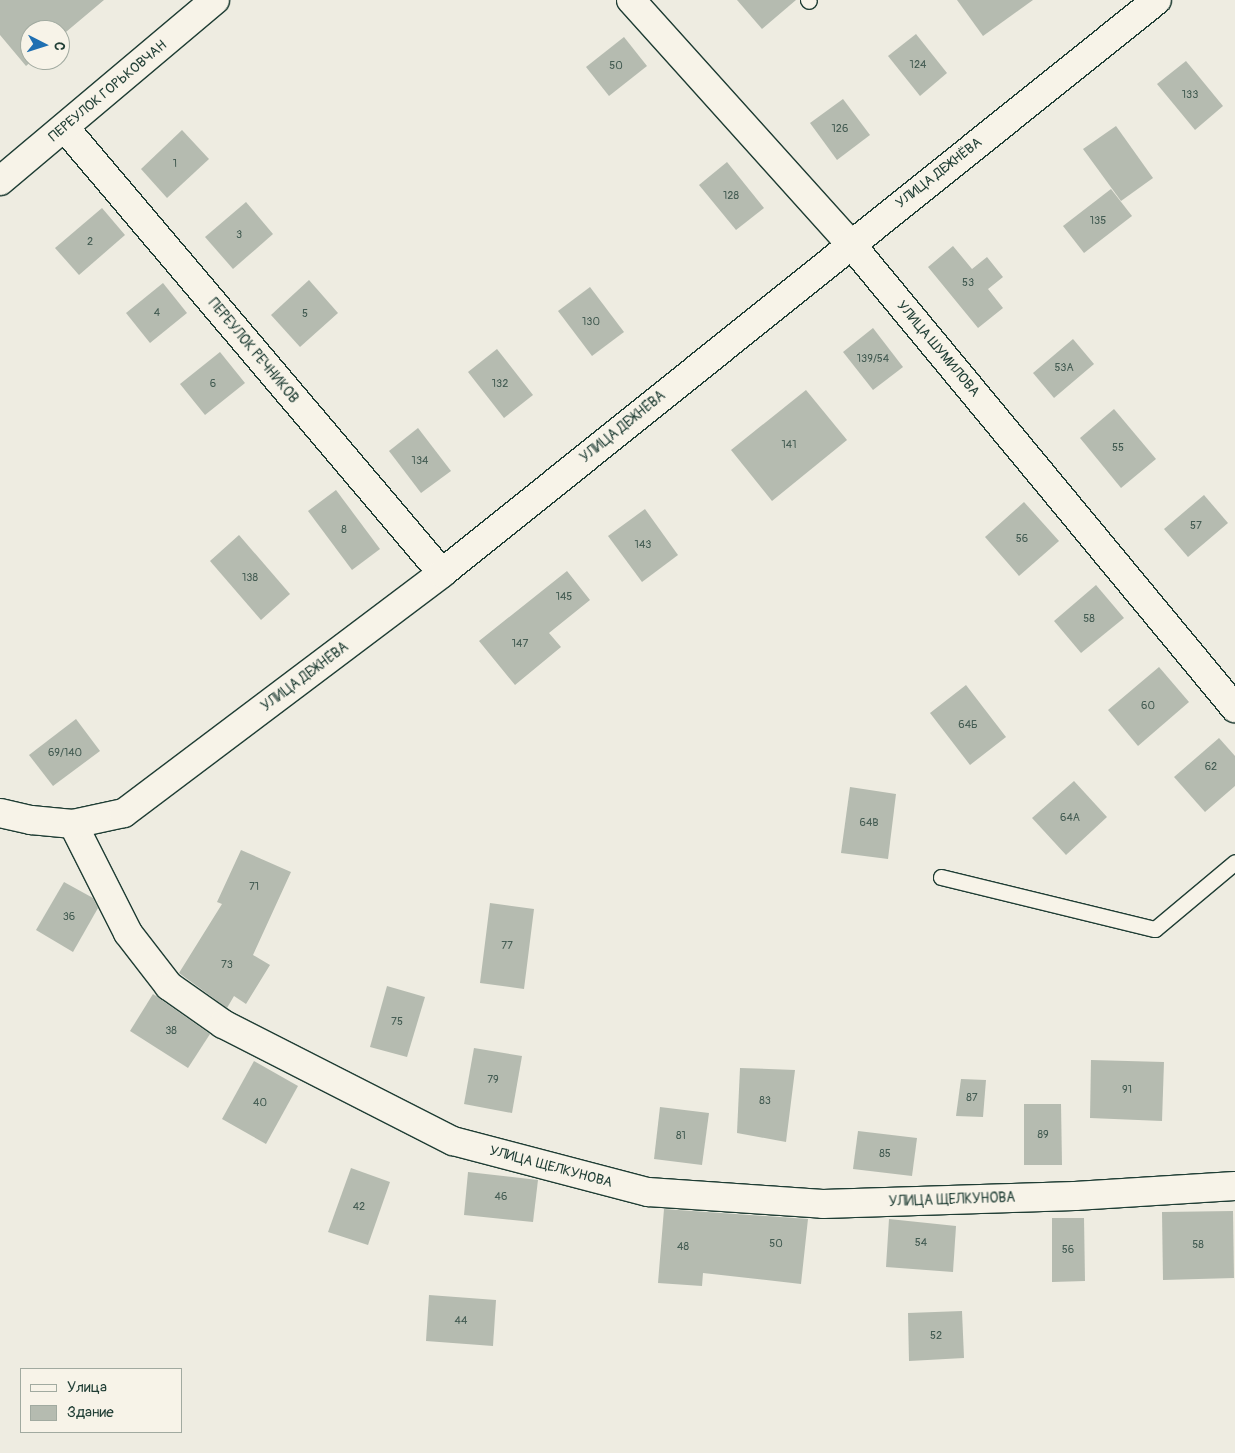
<!DOCTYPE html>
<meta charset="utf-8">
<style>
body{margin:0}
#map{position:relative;width:1235px;height:1453px;overflow:hidden;background:#eeece1;font-family:Pangolin,sans-serif}
div>[style]{position:absolute}
.building>*{inset:0;background:#b5bbb0}
.roads{filter:drop-shadow(1px 0 #1f3d34) drop-shadow(-1px 0 #1f3d34) drop-shadow(0 1px #1f3d34) drop-shadow(0 -1px #1f3d34)}
.service>*{height:15px;margin:-7.5px;padding:0 7.5px;transform-origin:7.5px;border-radius:7.5px;background:#f7f3e8}
.minor>*{height:28px;margin:-14px;padding:0 14px;transform-origin:14px;border-radius:14px;background:#f7f3e8}
.secondary>*{height:28px;margin:-14px;padding:0 14px;transform-origin:14px;border-radius:14px;background:#f7f3e8}
span{translate:-50% -50%;white-space:nowrap;text-align:center;line-height:1.15;-webkit-text-stroke:4px #f7f3e8;paint-order:stroke}
.number-label{font-size:11px;color:#445c53}
.number-label span{-webkit-text-stroke-width:0}
.street-label{font-size:14px;color:#1f3d34}
.legend{position:absolute;left:20px;top:1368px;width:162px;height:65px;box-sizing:border-box;background:#f7f3e8;border:1px solid #a1aaa0;margin:0;padding:6px 9px;list-style:none;font-size:15px;color:#1f3d34}
.legend li{display:flex;align-items:center;gap:10px;height:25px}
.legend b{width:25px;border:1px solid #a1aaa0}
.north{position:absolute;left:20px;top:20px;width:50px;height:50px;box-sizing:border-box;background:#f7f3e8;border:1px solid #a1aaa0;border-radius:50%;rotate:95deg;font-size:14px;font-weight:700;line-height:20px;text-align:center;color:#1f3d34}
.north::after{content:'';display:block;margin:auto;width:18px;height:22px;background:#1f6fb2;clip-path:polygon(50% 0,100% 100%,50% 72%,0 100%)}
</style>
<div id="map">
<div class="building">
<i style="clip-path:polygon(0 0,104px 0,60px 37px,60px 30px,30px 30px,30px 60px,33px 60px,26px 66px,0 35px)"></i>
<i style="clip-path:polygon(737px 0,796px 0,762px 29px)"></i>
<i style="clip-path:polygon(957px 0,1033px 0,983px 36px)"></i>
<i style="clip-path:polygon(916px 34px,947px 73px,920px 96px,888px 56px)"></i>
<i style="clip-path:polygon(624px 37px,647px 66px,609px 96px,586px 67px)"></i>
<i style="clip-path:polygon(1186px 61px,1223px 106px,1195px 130px,1157px 84px)"></i>
<i style="clip-path:polygon(843px 99px,870px 135px,837px 160px,810px 123px)"></i>
<i style="clip-path:polygon(1116px 126px,1153px 178px,1121px 201px,1083px 149px)"></i>
<i style="clip-path:polygon(182px 130px,209px 159px,167px 198px,141px 169px)"></i>
<i style="clip-path:polygon(727px 162px,764px 208px,736px 230px,699px 185px)"></i>
<i style="clip-path:polygon(1111px 189px,1132px 216px,1084px 253px,1063px 226px)"></i>
<i style="clip-path:polygon(246px 202px,273px 234px,233px 269px,205px 237px)"></i>
<i style="clip-path:polygon(102px 208px,125px 235px,79px 275px,55px 248px)"></i>
<i style="clip-path:polygon(953px 246px,972px 269px,987px 257px,1003px 277px,988px 289px,1003px 308px,978px 328px,928px 267px)"></i>
<i style="clip-path:polygon(309px 280px,338px 313px,300px 347px,271px 315px)"></i>
<i style="clip-path:polygon(163px 283px,187px 313px,150px 343px,126px 313px)"></i>
<i style="clip-path:polygon(590px 287px,624px 332px,592px 356px,558px 311px)"></i>
<i style="clip-path:polygon(873px 328px,903px 367px,873px 390px,843px 352px)"></i>
<i style="clip-path:polygon(1073px 339px,1094px 364px,1054px 398px,1033px 373px)"></i>
<i style="clip-path:polygon(497px 349px,533px 395px,504px 418px,468px 372px)"></i>
<i style="clip-path:polygon(220px 352px,245px 383px,205px 415px,180px 384px)"></i>
<i style="clip-path:polygon(806px 390px,847px 440px,772px 501px,731px 450px)"></i>
<i style="clip-path:polygon(1114px 409px,1156px 459px,1121px 488px,1080px 438px)"></i>
<i style="clip-path:polygon(418px 428px,451px 471px,421px 493px,389px 451px)"></i>
<i style="clip-path:polygon(336px 490px,380px 549px,352px 570px,308px 511px)"></i>
<i style="clip-path:polygon(1204px 495px,1228px 523px,1188px 557px,1164px 529px)"></i>
<i style="clip-path:polygon(1024px 502px,1059px 541px,1019px 576px,985px 537px)"></i>
<i style="clip-path:polygon(645px 509px,678px 555px,642px 582px,608px 536px)"></i>
<i style="clip-path:polygon(239px 535px,290px 594px,261px 620px,210px 561px)"></i>
<i style="clip-path:polygon(567px 571px,590px 600px,549px 633px,561px 647px,515px 685px,479px 641px)"></i>
<i style="clip-path:polygon(1096px 585px,1124px 618px,1081px 653px,1054px 621px)"></i>
<i style="clip-path:polygon(1159px 667px,1189px 702px,1138px 746px,1108px 710px)"></i>
<i style="clip-path:polygon(966px 685px,1006px 737px,970px 765px,930px 713px)"></i>
<i style="clip-path:polygon(76px 719px,100px 751px,53px 786px,29px 755px)"></i>
<i style="clip-path:polygon(1219px 738px,1235px 756px,1235px 786px,1205px 812px,1174px 777px)"></i>
<i style="clip-path:polygon(1074px 781px,1107px 817px,1066px 855px,1032px 818px)"></i>
<i style="clip-path:polygon(850px 787px,896px 794px,888px 859px,841px 853px)"></i>
<i style="clip-path:polygon(241px 850px,291px 872px,253px 955px,270px 965px,246px 1004px,234px 996px,227px 1008px,179px 973px,222px 904px,217px 902px)"></i>
<i style="clip-path:polygon(64px 882px,93px 898px,98px 908px,73px 952px,36px 930px)"></i>
<i style="clip-path:polygon(490px 903px,534px 909px,524px 989px,480px 983px)"></i>
<i style="clip-path:polygon(387px 986px,425px 997px,407px 1057px,370px 1047px)"></i>
<i style="clip-path:polygon(153px 994px,210px 1034px,188px 1068px,130px 1031px)"></i>
<i style="clip-path:polygon(474px 1048px,522px 1056px,512px 1113px,464px 1104px)"></i>
<i style="clip-path:polygon(1091px 1060px,1164px 1062px,1162px 1121px,1090px 1118px)"></i>
<i style="clip-path:polygon(254px 1061px,298px 1086px,266px 1144px,222px 1119px)"></i>
<i style="clip-path:polygon(740px 1068px,795px 1070px,786px 1142px,737px 1133px)"></i>
<i style="clip-path:polygon(961px 1079px,986px 1080px,983px 1117px,956px 1116px)"></i>
<i style="clip-path:polygon(1024px 1104px,1061px 1104px,1062px 1165px,1024px 1165px)"></i>
<i style="clip-path:polygon(660px 1107px,709px 1113px,702px 1165px,654px 1159px)"></i>
<i style="clip-path:polygon(858px 1131px,917px 1138px,912px 1176px,853px 1169px)"></i>
<i style="clip-path:polygon(351px 1168px,390px 1182px,368px 1245px,328px 1232px)"></i>
<i style="clip-path:polygon(468px 1172px,538px 1180px,533px 1222px,464px 1215px)"></i>
<i style="clip-path:polygon(664px 1209px,808px 1219px,801px 1284px,703px 1273px,702px 1286px,658px 1283px)"></i>
<i style="clip-path:polygon(1233px 1211px,1234px 1278px,1163px 1280px,1162px 1212px)"></i>
<i style="clip-path:polygon(1052px 1218px,1084px 1218px,1085px 1281px,1052px 1282px)"></i>
<i style="clip-path:polygon(889px 1219px,956px 1226px,953px 1272px,886px 1267px)"></i>
<i style="clip-path:polygon(429px 1295px,496px 1300px,493px 1346px,426px 1341px)"></i>
<i style="clip-path:polygon(962px 1311px,964px 1358px,909px 1361px,908px 1313px)"></i>
</div>
<div class="roads">
<div class="service">
<i style="left:808px;top:0;width:1px;rotate:45deg"></i>
<i style="left:941px;top:877px;width:220px;rotate:13.7deg"></i>
<i style="left:1155px;top:929px;width:104px;rotate:-39.9deg"></i>
</div>
<div class="minor">
<i style="left:631px;top:0;width:327px;rotate:48deg"></i>
<i style="left:850px;top:243px;width:604px;rotate:50.38deg"></i>
<i style="left:65px;top:128px;width:583px;rotate:49.73deg"></i>
<i style="left:0;top:181px;width:281px;rotate:-40.1deg"></i>
<i style="left:73px;top:824px;width:122px;rotate:63.2deg"></i>
<i style="left:128px;top:933px;width:67px;rotate:52.3deg"></i>
<i style="left:169px;top:986px;width:66px;rotate:35.1deg"></i>
<i style="left:223px;top:1024px;width:258px;rotate:27deg"></i>
<i style="left:453px;top:1141px;width:202px;rotate:14.7deg"></i>
<i style="left:648px;top:1192px;width:175px;rotate:3.9deg"></i>
<i style="left:823px;top:1204px;width:252px;rotate:-1.8deg"></i>
<i style="left:1075px;top:1196px;width:160px;rotate:-3.6deg"></i>
</div>
<div class="secondary">
<i style="left:0;top:813px;width:32px;rotate:13deg"></i>
<i style="left:31px;top:820px;width:42px;rotate:5.4deg"></i>
<i style="left:73px;top:824px;width:52px;rotate:-12.2deg"></i>
<i style="left:124px;top:813px;width:398px;rotate:-37deg"></i>
<i style="left:442px;top:573px;width:916px;rotate:-38.71deg"></i>
</div>
</div>
<div class="number-label">
<span style="left:918px;top:65px">124</span>
<span style="left:616px;top:66px">50</span>
<span style="left:1190px;top:95px">133</span>
<span style="left:840px;top:129px">126</span>
<span style="left:175px;top:164px">1</span>
<span style="left:731px;top:196px">128</span>
<span style="left:1098px;top:221px">135</span>
<span style="left:239px;top:235px">3</span>
<span style="left:90px;top:242px">2</span>
<span style="left:968px;top:283px">53</span>
<span style="left:157px;top:313px">4</span>
<span style="left:305px;top:314px">5</span>
<span style="left:591px;top:322px">130</span>
<span style="left:873px;top:359px">139/54</span>
<span style="left:1064px;top:368px">53А</span>
<span style="left:213px;top:384px">6</span>
<span style="left:500px;top:384px">132</span>
<span style="left:789px;top:445px">141</span>
<span style="left:1118px;top:448px">55</span>
<span style="left:420px;top:461px">134</span>
<span style="left:1196px;top:526px">57</span>
<span style="left:344px;top:530px">8</span>
<span style="left:1022px;top:539px">56</span>
<span style="left:643px;top:545px">143</span>
<span style="left:250px;top:578px">138</span>
<span style="left:564px;top:597px">145</span>
<span style="left:1089px;top:619px">58</span>
<span style="left:520px;top:644px">147</span>
<span style="left:1148px;top:706px">60</span>
<span style="left:968px;top:725px">64Б</span>
<span style="left:65px;top:753px">69/140</span>
<span style="left:1211px;top:767px">62</span>
<span style="left:1070px;top:818px">64А</span>
<span style="left:869px;top:823px">64В</span>
<span style="left:254px;top:887px">71</span>
<span style="left:69px;top:917px">36</span>
<span style="left:507px;top:946px">77</span>
<span style="left:227px;top:965px">73</span>
<span style="left:397px;top:1022px">75</span>
<span style="left:171px;top:1031px">38</span>
<span style="left:493px;top:1080px">79</span>
<span style="left:1127px;top:1090px">91</span>
<span style="left:972px;top:1098px">87</span>
<span style="left:765px;top:1101px">83</span>
<span style="left:260px;top:1103px">40</span>
<span style="left:1043px;top:1135px">89</span>
<span style="left:681px;top:1136px">81</span>
<span style="left:885px;top:1154px">85</span>
<span style="left:501px;top:1197px">46</span>
<span style="left:359px;top:1207px">42</span>
<span style="left:921px;top:1243px">54</span>
<span style="left:776px;top:1244px">50</span>
<span style="left:1198px;top:1245px">58</span>
<span style="left:683px;top:1247px">48</span>
<span style="left:1068px;top:1250px">56</span>
<span style="left:461px;top:1321px">44</span>
<span style="left:936px;top:1336px">52</span>
</div>
<div class="street-label">
<span style="left:108px;top:91px;rotate:-40deg">ПЕРЕУЛОК ГОРЬКОВЧАН</span>
<span style="left:939px;top:173px;rotate:-38deg">УЛИЦА ДЕЖНЁВА</span>
<span style="left:938px;top:349px;rotate:50deg">УЛИЦА ШУМИЛОВА</span>
<span style="left:253px;top:351px;rotate:50deg">ПЕРЕУЛОК РЕЧНИКОВ</span>
<span style="left:623px;top:427px;rotate:-39deg">УЛИЦА ДЕЖНЁВА</span>
<span style="left:305px;top:677px;rotate:-37deg">УЛИЦА ДЕЖНЁВА</span>
<span style="left:551px;top:1167px;rotate:15deg">УЛИЦА ЩЕЛКУНОВА</span>
<span style="left:952px;top:1200px;rotate:-2deg">УЛИЦА ЩЕЛКУНОВА</span>
</div>
<ul class="legend">
<li><b style="height:6px;background:#f7f3e8"></b>Улица</li>
<li><b style="height:14px;background:#b5bbb0"></b>Здание</li>
</ul>
<div class="north">С</div>
</div>
